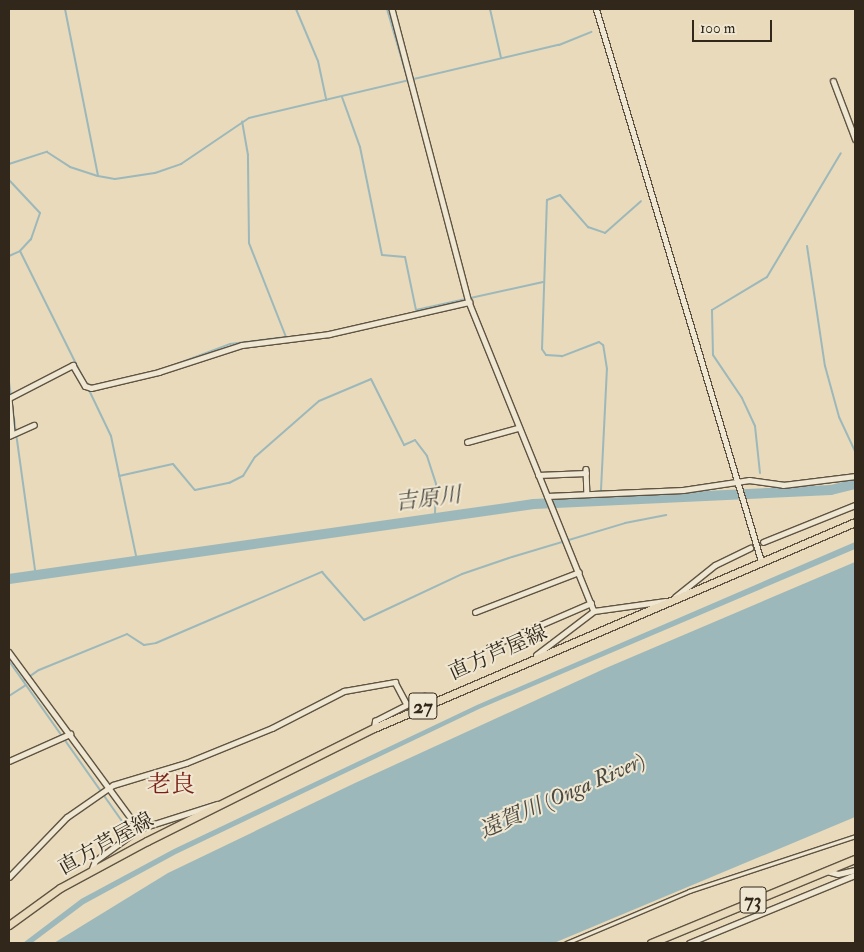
<!DOCTYPE html>
<meta charset="utf-8">
<style>
body{margin:0}
#map{position:relative;width:864px;height:952px;overflow:hidden;background:#e8daba;font-family:"IM FELL Double Pica","Noto Serif JP",serif}
div>[style]{position:absolute}
.water>*{inset:0;background:#9cb8bb}
.stream>*{height:2px;margin:-1px;padding:0 1px;transform-origin:1px;border-radius:1px;background:#9cb8bb}
.river>*{height:10px;margin:-5px;padding:0 5px;transform-origin:5px;border-radius:5px;background:#9cb8bb}
.roads{filter:drop-shadow(1px 0 #5f5443) drop-shadow(-1px 0 #5f5443) drop-shadow(0 1px #5f5443) drop-shadow(0 -1px #5f5443)}
.pedestrian>*{height:3px;margin:-1.5px;padding:0 1.5px;transform-origin:1.5px;border-radius:1.5px;background:#f0e7d2}
.minor>*{height:4.5px;margin:-2.25px;padding:0 2.25px;transform-origin:2.25px;border-radius:2.25px;background:#f0e7d2}
.tertiary>*{height:5px;margin:-2.5px;padding:0 2.5px;transform-origin:2.5px;border-radius:2.5px;background:#f0e7d2}
.primary>*{height:7px;margin:-3.5px;padding:0 3.5px;transform-origin:3.5px;border-radius:3.5px;background:#e8daba}
span{translate:-50% -50%;white-space:nowrap;text-align:center;line-height:1.15;-webkit-text-stroke:4px #f0e7d2;paint-order:stroke}
.shield-label span{padding:1px 4px;background:#f0e7d2;border:1px solid;border-radius:4px;-webkit-text-stroke-width:0}
.shield-label{font-size:20px;color:#31271b;font-weight:700}
.street-label{font-size:21px;color:#31271b}
.water-label{font-size:22px;color:#4c4b43;font-style:italic}
.quarter-label{font-size:24px;color:#7a1f14}
.frame{position:absolute;inset:0;border:10px solid #31271b;pointer-events:none}
.scale{position:absolute;left:692px;top:20px;width:80px;height:22px;box-sizing:border-box;border:2px solid #31271b;border-top:0;padding-left:6px;font-size:15px;line-height:18px;white-space:nowrap;color:#31271b;-webkit-text-stroke:4px #f0e7d2;paint-order:stroke}
</style>
<div id="map">
<div class="water">
<i style="clip-path:polygon(855px 542px,855px 549px,479px 709px,176px 854px,84px 904px,32px 943px,23px 943px,81px 899px,174px 849px,477px 705px)"></i>
<i style="clip-path:polygon(855px 562px,855px 817px,554px 943px,54px 943px,168px 873px,355px 783px,606px 668px)"></i>
</div>
<div class="stream">
<i style="left:65px;top:9px;width:170px;rotate:78.8deg"></i>
<i style="left:296px;top:9px;width:56px;rotate:67.1deg"></i>
<i style="left:318px;top:61px;width:40px;rotate:78deg"></i>
<i style="left:387px;top:9px;width:75px;rotate:73.7deg"></i>
<i style="left:490px;top:9px;width:50px;rotate:77.3deg"></i>
<i style="left:342px;top:97px;width:53px;rotate:70.2deg"></i>
<i style="left:360px;top:147px;width:110px;rotate:78.5deg"></i>
<i style="left:382px;top:255px;width:23px;rotate:5deg"></i>
<i style="left:405px;top:257px;width:54px;rotate:78.3deg"></i>
<i style="left:416px;top:310px;width:130px;rotate:-12.4deg"></i>
<i style="left:9px;top:164px;width:40px;rotate:-18deg"></i>
<i style="left:47px;top:152px;width:27px;rotate:33deg"></i>
<i style="left:70px;top:167px;width:29px;rotate:18deg"></i>
<i style="left:98px;top:176px;width:17px;rotate:10deg"></i>
<i style="left:115px;top:179px;width:40px;rotate:-8.5deg"></i>
<i style="left:155px;top:173px;width:28px;rotate:-19deg"></i>
<i style="left:181px;top:164px;width:82px;rotate:-34.1deg"></i>
<i style="left:249px;top:118px;width:318px;rotate:-13.3deg"></i>
<i style="left:559px;top:45px;width:35px;rotate:-22deg"></i>
<i style="left:9px;top:180px;width:45px;rotate:46.8deg"></i>
<i style="left:40px;top:213px;width:28px;rotate:109deg"></i>
<i style="left:31px;top:239px;width:16px;rotate:133deg"></i>
<i style="left:20px;top:251px;width:148px;rotate:63.6deg"></i>
<i style="left:807px;top:246px;width:121px;rotate:81.5deg"></i>
<i style="left:825px;top:366px;width:53px;rotate:74.6deg"></i>
<i style="left:839px;top:417px;width:38px;rotate:65deg"></i>
<i style="left:9px;top:256px;width:12px;rotate:-24deg"></i>
<i style="left:9px;top:298px;width:25px;rotate:90deg"></i>
<i style="left:166px;top:368px;width:68px;rotate:-20.6deg"></i>
<i style="left:230px;top:344px;width:56px;rotate:-7.1deg"></i>
<i style="left:286px;top:337px;width:101px;rotate:-111.5deg"></i>
<i style="left:249px;top:243px;width:88px;rotate:-90.7deg"></i>
<i style="left:248px;top:155px;width:34px;rotate:-100deg"></i>
<i style="left:9px;top:382px;width:15px;rotate:82deg"></i>
<i style="left:86px;top:383px;width:8px;rotate:23deg"></i>
<i style="left:88px;top:388px;width:53px;rotate:64.4deg"></i>
<i style="left:111px;top:436px;width:127px;rotate:78.2deg"></i>
<i style="left:12px;top:404px;width:174px;rotate:82.1deg"></i>
<i style="left:760px;top:473px;width:47px;rotate:-96.1deg"></i>
<i style="left:755px;top:426px;width:31px;rotate:-115deg"></i>
<i style="left:742px;top:398px;width:52px;rotate:-124deg"></i>
<i style="left:713px;top:355px;width:45px;rotate:-91.3deg"></i>
<i style="left:712px;top:310px;width:64px;rotate:-31deg"></i>
<i style="left:767px;top:277px;width:144px;rotate:-59.2deg"></i>
<i style="left:119px;top:476px;width:55px;rotate:-12.5deg"></i>
<i style="left:173px;top:464px;width:34px;rotate:50deg"></i>
<i style="left:195px;top:490px;width:35px;rotate:-12deg"></i>
<i style="left:229px;top:483px;width:16px;rotate:-27deg"></i>
<i style="left:243px;top:476px;width:22px;rotate:-58deg"></i>
<i style="left:255px;top:457px;width:85px;rotate:-41.2deg"></i>
<i style="left:319px;top:401px;width:56px;rotate:-22.9deg"></i>
<i style="left:371px;top:379px;width:74px;rotate:63.4deg"></i>
<i style="left:404px;top:445px;width:12px;rotate:-24deg"></i>
<i style="left:415px;top:440px;width:20px;rotate:53deg"></i>
<i style="left:427px;top:456px;width:29px;rotate:72deg"></i>
<i style="left:436px;top:484px;width:32px;rotate:92deg"></i>
<i style="left:601px;top:490px;width:121px;rotate:-87.2deg"></i>
<i style="left:607px;top:369px;width:24px;rotate:-99deg"></i>
<i style="left:603px;top:345px;width:5px;rotate:-143deg"></i>
<i style="left:599px;top:342px;width:40px;rotate:159deg"></i>
<i style="left:562px;top:356px;width:16px;rotate:-176deg"></i>
<i style="left:546px;top:355px;width:7px;rotate:-124deg"></i>
<i style="left:542px;top:349px;width:149px;rotate:-88.1deg"></i>
<i style="left:547px;top:200px;width:14px;rotate:-21deg"></i>
<i style="left:560px;top:195px;width:43px;rotate:48.8deg"></i>
<i style="left:588px;top:227px;width:18px;rotate:19deg"></i>
<i style="left:605px;top:233px;width:48px;rotate:-41.6deg"></i>
<i style="left:762px;top:490px;width:3px;rotate:72deg"></i>
<i style="left:9px;top:661px;width:208px;rotate:54.8deg"></i>
<i style="left:23px;top:681px;width:19px;rotate:-35deg"></i>
<i style="left:39px;top:670px;width:95px;rotate:-22.2deg"></i>
<i style="left:127px;top:634px;width:20px;rotate:33deg"></i>
<i style="left:144px;top:645px;width:12px;rotate:-9deg"></i>
<i style="left:156px;top:643px;width:181px;rotate:-23.2deg"></i>
<i style="left:322px;top:572px;width:64px;rotate:48.8deg"></i>
<i style="left:364px;top:620px;width:108px;rotate:-25.1deg"></i>
<i style="left:462px;top:574px;width:53px;rotate:-18.8deg"></i>
<i style="left:512px;top:557px;width:118px;rotate:-16.7deg"></i>
<i style="left:625px;top:523px;width:42px;rotate:-11deg"></i>
<i style="left:9px;top:696px;width:20px;rotate:-33deg"></i>
</div>
<div class="river">
<i style="left:9px;top:579px;width:530px;rotate:-8.13deg"></i>
<i style="left:534px;top:504px;width:297px;rotate:-2.7deg"></i>
<i style="left:831px;top:490px;width:25px;rotate:-14deg"></i>
</div>
<div class="roads">
<div class="pedestrian">
<i style="left:566px;top:943px;width:134px;rotate:-22.9deg"></i>
<i style="left:689px;top:891px;width:175px;rotate:-18.3deg"></i>
</div>
<div class="minor">
<i style="left:392px;top:9px;width:303px;rotate:75.3deg"></i>
<i style="left:469px;top:302px;width:333px;rotate:68deg"></i>
<i style="left:594px;top:611px;width:72px;rotate:-8deg"></i>
<i style="left:9px;top:398px;width:72px;rotate:-27.3deg"></i>
<i style="left:73px;top:365px;width:24px;rotate:60deg"></i>
<i style="left:85px;top:386px;width:6px;rotate:18deg"></i>
<i style="left:91px;top:388px;width:70px;rotate:-13.2deg"></i>
<i style="left:159px;top:372px;width:87px;rotate:-18deg"></i>
<i style="left:242px;top:345px;width:88px;rotate:-7.2deg"></i>
<i style="left:329px;top:334px;width:144px;rotate:-12.9deg"></i>
<i style="left:9px;top:398px;width:35px;rotate:85deg"></i>
<i style="left:9px;top:436px;width:27px;rotate:-24deg"></i>
<i style="left:467px;top:442px;width:53px;rotate:-15.4deg"></i>
<i style="left:586px;top:469px;width:25px;rotate:88deg"></i>
<i style="left:538px;top:475px;width:48px;rotate:-2.4deg"></i>
<i style="left:547px;top:496px;width:136px;rotate:-2.5deg"></i>
<i style="left:683px;top:490px;width:67px;rotate:-8.6deg"></i>
<i style="left:749px;top:480px;width:34px;rotate:8deg"></i>
<i style="left:783px;top:485px;width:73px;rotate:-7.1deg"></i>
<i style="left:763px;top:542px;width:99px;rotate:-21.9deg"></i>
<i style="left:675px;top:597px;width:51px;rotate:-38.7deg"></i>
<i style="left:715px;top:565px;width:39px;rotate:-26deg"></i>
<i style="left:475px;top:612px;width:111px;rotate:-21deg"></i>
<i style="left:489px;top:647px;width:111px;rotate:-23.3deg"></i>
<i style="left:9px;top:652px;width:220px;rotate:53.7deg"></i>
<i style="left:139px;top:829px;width:82px;rotate:-17.8deg"></i>
<i style="left:536px;top:655px;width:73px;rotate:-37.2deg"></i>
<i style="left:374px;top:728px;width:7px;rotate:-82deg"></i>
<i style="left:375px;top:721px;width:55px;rotate:-27deg"></i>
<i style="left:9px;top:761px;width:67px;rotate:-23.9deg"></i>
<i style="left:91px;top:871px;width:11px;rotate:-68deg"></i>
<i style="left:95px;top:861px;width:54px;rotate:-36deg"></i>
<i style="left:827px;top:871px;width:11px;rotate:15deg"></i>
<i style="left:838px;top:874px;width:17px;rotate:-13deg"></i>
<i style="left:9px;top:877px;width:83px;rotate:-46deg"></i>
<i style="left:67px;top:817px;width:56px;rotate:-34.8deg"></i>
<i style="left:113px;top:785px;width:76px;rotate:-16.8deg"></i>
<i style="left:186px;top:763px;width:93px;rotate:-22.1deg"></i>
<i style="left:272px;top:728px;width:81px;rotate:-27.2deg"></i>
<i style="left:344px;top:691px;width:52px;rotate:-10deg"></i>
<i style="left:395px;top:682px;width:24px;rotate:62deg"></i>
<i style="left:689px;top:943px;width:179px;rotate:-22.3deg"></i>
</div>
<div class="tertiary">
<i style="left:596px;top:9px;width:576px;rotate:73.36deg"></i>
<i style="left:833px;top:81px;width:62px;rotate:69.2deg"></i>
</div>
<div class="primary">
<i style="left:9px;top:925px;width:63px;rotate:-36deg"></i>
<i style="left:60px;top:888px;width:99px;rotate:-28.4deg"></i>
<i style="left:147px;top:841px;width:254px;rotate:-26.5deg"></i>
<i style="left:374px;top:728px;width:523px;rotate:-23.18deg"></i>
<i style="left:651px;top:943px;width:221px;rotate:-22.4deg"></i>
</div>
</div>
<div class="shield-label">
<span style="left:423px;top:706px">27</span>
<span style="left:753px;top:900px">73</span>
</div>
<div class="street-label">
<span style="left:498px;top:653px;rotate:-24deg">直方芦屋線</span>
<span style="left:106px;top:844px;rotate:-29deg">直方芦屋線</span>
</div>
<div class="water-label">
<span style="left:428px;top:499px;rotate:-7deg">吉原川</span>
<span style="left:562px;top:796px;rotate:-24deg">遠賀川 (Onga River)</span>
</div>
<div class="quarter-label">
<span style="left:171px;top:785px">老良</span>
</div>
<div class="frame"></div>
<div class="scale">100 m</div>
</div>
